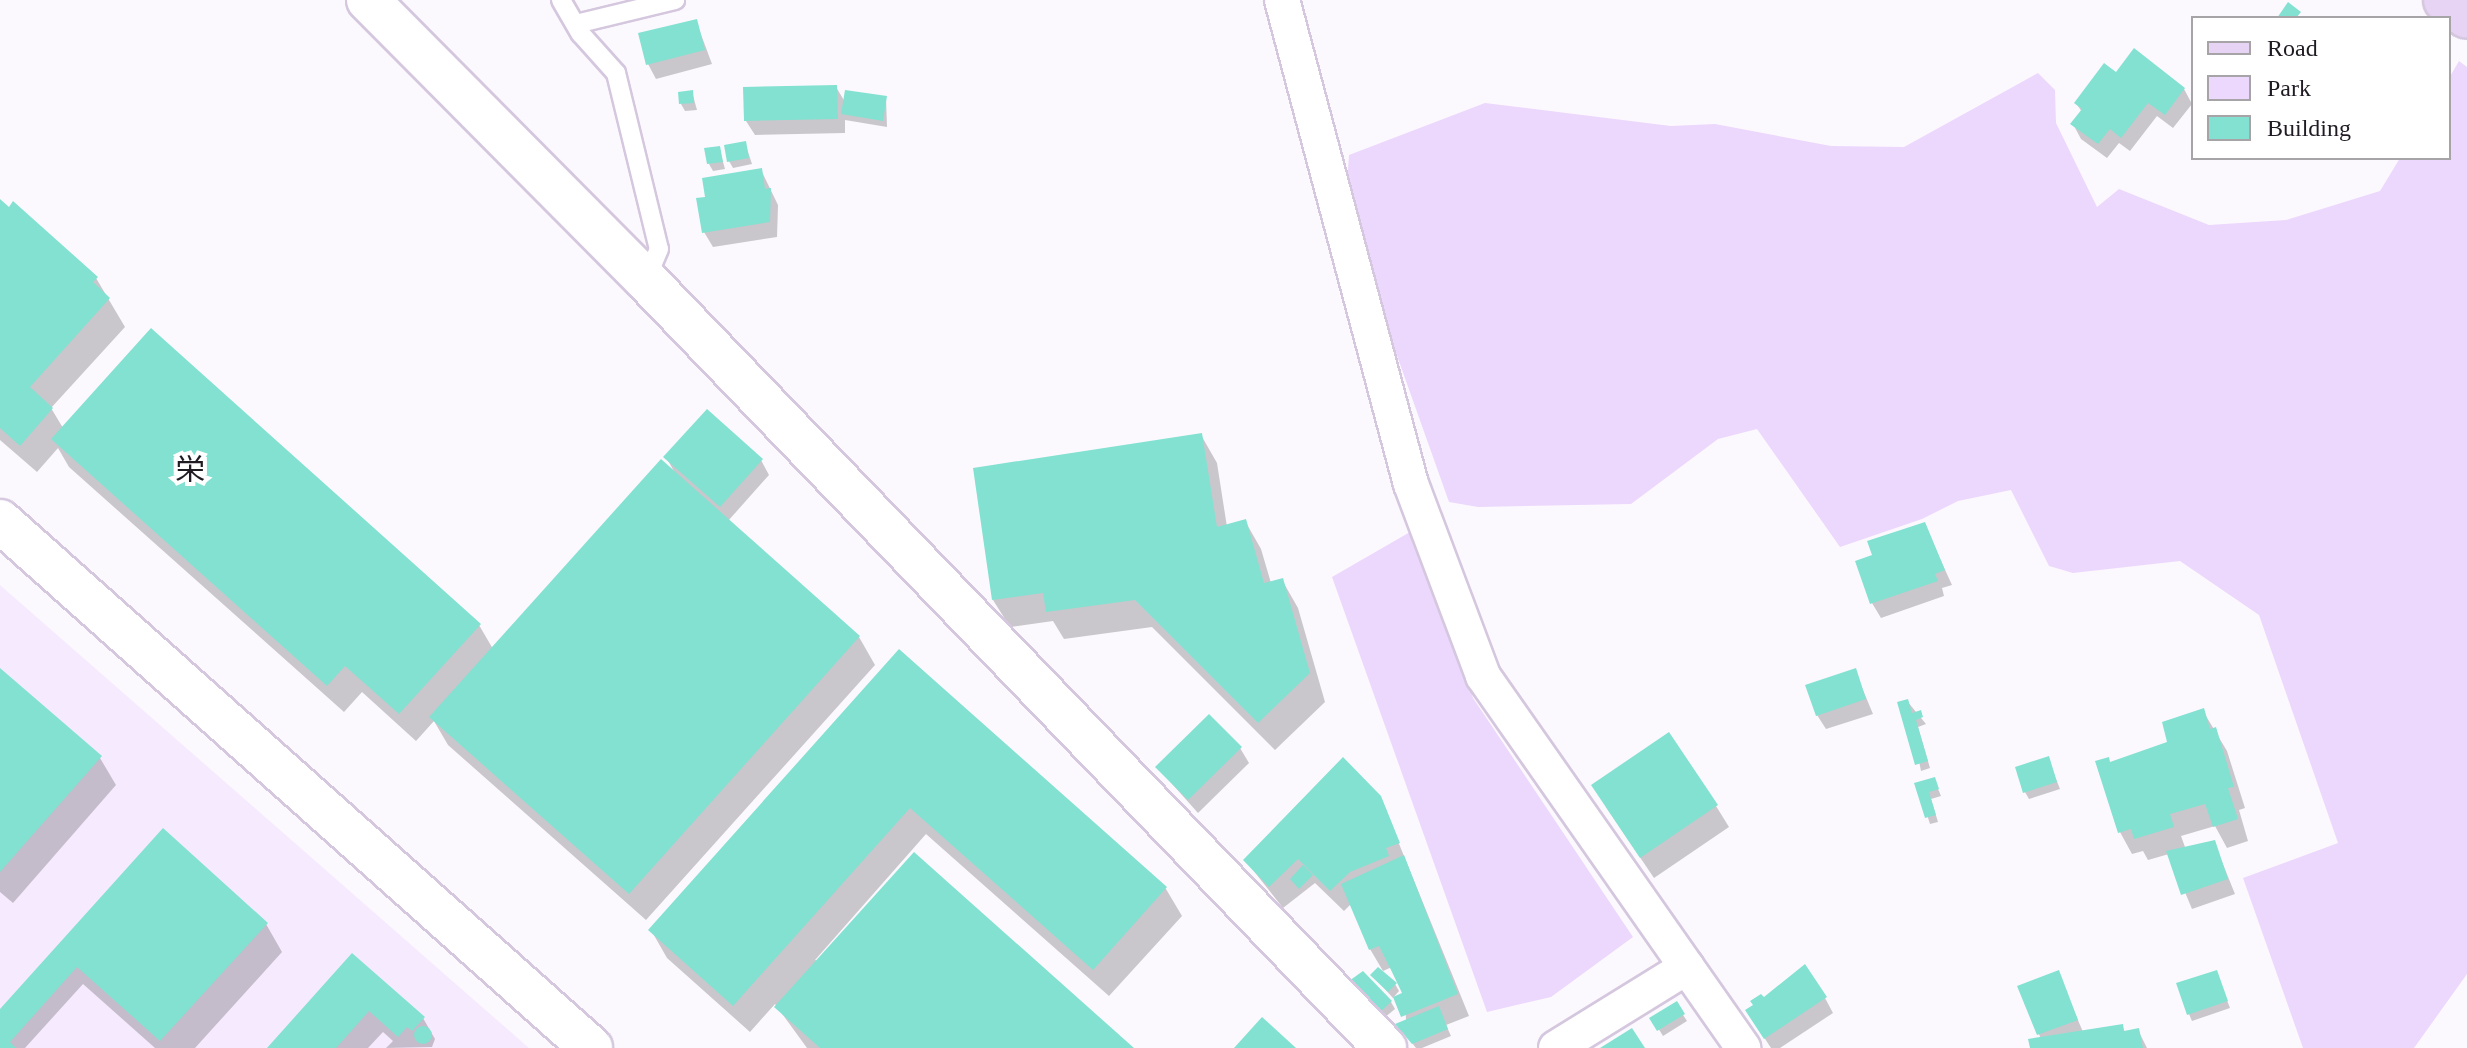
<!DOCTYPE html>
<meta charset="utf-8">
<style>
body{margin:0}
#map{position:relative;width:2467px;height:1048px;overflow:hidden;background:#fcf9fe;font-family:"Times New Roman","Noto Sans JP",serif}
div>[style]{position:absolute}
.built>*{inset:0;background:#f6ebfe}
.green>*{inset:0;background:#ecd7fd}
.shadow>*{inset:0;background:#0003}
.building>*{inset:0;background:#82e1d1}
.round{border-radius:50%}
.roads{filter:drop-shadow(2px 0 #d4c7de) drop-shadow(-2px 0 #d4c7de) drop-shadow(0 2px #d4c7de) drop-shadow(0 -2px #d4c7de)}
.service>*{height:18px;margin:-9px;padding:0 9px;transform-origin:9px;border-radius:9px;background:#fff}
.minor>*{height:34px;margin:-17px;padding:0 17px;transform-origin:17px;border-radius:17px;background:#fff}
.tertiary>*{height:42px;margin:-21px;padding:0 21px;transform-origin:21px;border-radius:21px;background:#fff}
.secondary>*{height:44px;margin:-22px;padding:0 22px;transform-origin:22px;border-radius:22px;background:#e7d3f4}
span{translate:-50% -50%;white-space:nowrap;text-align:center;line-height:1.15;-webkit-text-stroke:8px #fff;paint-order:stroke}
.quarter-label{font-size:30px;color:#201b23}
.legend{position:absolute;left:2191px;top:16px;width:260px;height:144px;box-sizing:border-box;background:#fff;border:2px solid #a6a4a7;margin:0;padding:10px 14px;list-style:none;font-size:24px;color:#201b23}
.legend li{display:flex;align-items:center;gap:16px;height:40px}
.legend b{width:40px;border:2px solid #a6a4a7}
</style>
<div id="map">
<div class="built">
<i style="clip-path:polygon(0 585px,529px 1048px,0 1048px)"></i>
</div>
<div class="green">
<i style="clip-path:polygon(2459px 61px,2467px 67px,2467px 974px,2414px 1048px,2303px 1048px,2243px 878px,2338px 843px,2259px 615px,2180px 561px,2073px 573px,2049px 566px,2011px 490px,1958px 501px,1922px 519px,1840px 547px,1757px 429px,1718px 439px,1631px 504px,1478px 507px,1449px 502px,1374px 291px,1347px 185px,1349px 155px,1485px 103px,1671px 126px,1715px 124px,1831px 146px,1904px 147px,2038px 73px,2055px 90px,2056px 123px,2097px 207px,2119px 189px,2209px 225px,2286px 220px,2380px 191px,2400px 158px,2449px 158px,2449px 78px)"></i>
<i style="clip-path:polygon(1417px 528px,1473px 698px,1633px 937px,1551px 997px,1487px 1012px,1332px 577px)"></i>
</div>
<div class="shadow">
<i style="clip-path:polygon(696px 21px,712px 64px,656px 79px,648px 64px)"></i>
<i style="clip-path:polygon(2116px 75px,2184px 89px,2192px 104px,2173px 128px,2157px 116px,2130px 151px,2119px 143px,2107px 158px,2081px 139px,2073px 124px,2082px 112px,2076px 103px)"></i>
<i style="clip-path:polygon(836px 87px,845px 102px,886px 98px,887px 127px,845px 120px,845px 133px,755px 135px,746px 121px)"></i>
<i style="clip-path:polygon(692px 92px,697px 110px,685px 111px,681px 104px)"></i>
<i style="clip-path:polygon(745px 143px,752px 164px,733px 168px,729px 161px)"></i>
<i style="clip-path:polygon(719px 148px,725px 169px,713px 171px,709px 164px)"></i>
<i style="clip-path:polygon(761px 170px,778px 205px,777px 237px,713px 247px,704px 232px,708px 198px)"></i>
<i style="clip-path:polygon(0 202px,96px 278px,125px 327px,51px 408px,63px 428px,479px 625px,493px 649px,675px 473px,666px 457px,761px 460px,769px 475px,728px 521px,859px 637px,875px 665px,646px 920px,448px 745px,434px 721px,416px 741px,362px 692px,344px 712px,69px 467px,58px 448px,37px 472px,0 440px)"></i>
<i style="clip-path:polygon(1201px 435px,1217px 463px,1227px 527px,1245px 521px,1261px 549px,1271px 583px,1282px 580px,1298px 608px,1325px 702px,1275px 750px,1152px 627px,1064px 639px,1053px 621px,1010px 627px,993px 600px)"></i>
<i style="clip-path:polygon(1924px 524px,1952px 585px,1942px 588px,1944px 596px,1881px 618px,1872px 603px,1875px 556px)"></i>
<i style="clip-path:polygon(899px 652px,1166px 889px,1182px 916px,1109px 996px,926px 834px,815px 960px,1131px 1048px,807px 1048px,775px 1004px,750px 1032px,667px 958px,651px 930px)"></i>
<i style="clip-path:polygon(0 671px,100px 758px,116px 785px,13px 903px,0 892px)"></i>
<i style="clip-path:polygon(1855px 671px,1873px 714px,1826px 729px,1817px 715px)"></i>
<i style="clip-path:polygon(1907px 701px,1926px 724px,1918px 727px,1930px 768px,1921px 771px)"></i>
<i style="clip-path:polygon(2203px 711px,2227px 751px,2245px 808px,2239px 810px,2248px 841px,2227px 848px,2215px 826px,2181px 836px,2185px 847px,2193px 850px,2214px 842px,2235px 894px,2192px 909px,2169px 854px,2148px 860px,2143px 851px,2132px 854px,2120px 832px,2098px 762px,2110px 764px,2170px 743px)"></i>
<i style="clip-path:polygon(1240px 748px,1249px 763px,1198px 813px,1157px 767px)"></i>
<i style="clip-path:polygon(2048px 759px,2060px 789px,2029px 799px,2025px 792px)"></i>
<i style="clip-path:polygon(1934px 779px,1941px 796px,1931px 799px,1938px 822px,1930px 824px,1917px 784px)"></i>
<i style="clip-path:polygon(1380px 797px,1469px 1016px,1446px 1025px,1451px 1036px,1422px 1048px,1416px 1048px,1398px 1025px,1406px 1020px,1405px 996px,1392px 967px,1383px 971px,1370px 949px,1352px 903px,1344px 911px,1315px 883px,1283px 908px,1245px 860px)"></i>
<i style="clip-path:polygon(1716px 806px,1729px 827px,1654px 878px,1606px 807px)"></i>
<i style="clip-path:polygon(266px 924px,282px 952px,195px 1048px,155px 1048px,83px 984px,25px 1048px,0 1048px,0 1012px,55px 950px)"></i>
<i style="clip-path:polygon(353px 956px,423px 1018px,435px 1039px,432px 1047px,386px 1048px,393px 1041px,383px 1032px,368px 1048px,270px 1048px)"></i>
<i style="clip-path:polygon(2216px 972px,2230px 1008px,2192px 1021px,2189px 1014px)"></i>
<i style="clip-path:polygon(2058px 973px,2083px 1032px,2122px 1026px,2125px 1032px,2138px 1030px,2147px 1048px,2032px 1048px,2041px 1039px,2020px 987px)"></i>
<i style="clip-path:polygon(1373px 976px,1395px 984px,1399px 991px,1393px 998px)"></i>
<i style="clip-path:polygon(1355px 988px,1391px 1002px,1395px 1009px,1384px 1018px)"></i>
<i style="clip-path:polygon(1825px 998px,1833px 1013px,1780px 1048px,1771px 1048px,1756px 1025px,1763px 1000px)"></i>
<i style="clip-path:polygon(1676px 1004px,1687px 1021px,1663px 1036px,1652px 1018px)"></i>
</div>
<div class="building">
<i style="clip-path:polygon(2288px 2px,2301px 12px,2296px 18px,2277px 18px)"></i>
<i style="clip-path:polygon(697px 19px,705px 50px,646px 65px,638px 33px)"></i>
<i style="clip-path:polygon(2134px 48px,2185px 88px,2165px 115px,2148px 103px,2121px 138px,2110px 129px,2098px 144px,2070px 124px,2082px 109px,2074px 103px,2104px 63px,2116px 72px)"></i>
<i style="clip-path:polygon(837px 85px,838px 119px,744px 121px,743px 87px)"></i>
<i style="clip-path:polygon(693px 90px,694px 103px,679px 104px,678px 92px)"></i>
<i style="clip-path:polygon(845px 90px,887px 96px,883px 121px,841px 114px)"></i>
<i style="clip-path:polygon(746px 141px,749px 158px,727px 162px,724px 145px)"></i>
<i style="clip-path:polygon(720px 146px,723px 162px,707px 164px,704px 148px)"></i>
<i style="clip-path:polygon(762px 168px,765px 189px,771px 188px,770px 222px,702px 233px,696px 198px,705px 197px,702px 178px)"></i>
<i style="clip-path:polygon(0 199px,9px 207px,13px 201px,98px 277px,93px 282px,110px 298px,30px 387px,53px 408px,20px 446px,0 428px)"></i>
<i style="clip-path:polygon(151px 328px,481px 624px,399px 714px,345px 666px,327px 686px,51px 439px)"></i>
<i style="clip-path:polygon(707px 409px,763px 459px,720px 507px,663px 457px)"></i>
<i style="clip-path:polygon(1202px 433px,1217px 527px,1246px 519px,1264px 583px,1283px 578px,1310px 673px,1258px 723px,1135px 600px,1046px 612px,1043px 593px,992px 600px,973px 468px)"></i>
<i style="clip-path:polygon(661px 459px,860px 636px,629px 894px,429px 717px)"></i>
<i style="clip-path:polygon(1925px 522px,1945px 570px,1935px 574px,1938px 581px,1870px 604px,1855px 561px,1872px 555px,1867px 541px)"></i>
<i style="clip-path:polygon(899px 649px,1167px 887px,1093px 970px,910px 808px,733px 1006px,648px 930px)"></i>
<i style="clip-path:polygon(0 668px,102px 756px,0 872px)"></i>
<i style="clip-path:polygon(1856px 668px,1866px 699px,1816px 716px,1805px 685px)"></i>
<i style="clip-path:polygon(1908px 699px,1912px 713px,1921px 710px,1923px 717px,1916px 720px,1928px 761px,1915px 765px,1897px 702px)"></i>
<i style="clip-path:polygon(2204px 708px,2210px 729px,2216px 727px,2234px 787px,2228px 788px,2238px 819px,2213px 827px,2205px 804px,2170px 814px,2174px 827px,2134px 839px,2131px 829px,2118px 833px,2095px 761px,2109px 757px,2110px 762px,2167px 742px,2162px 722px)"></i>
<i style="clip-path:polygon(1209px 714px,1242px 747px,1188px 800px,1155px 767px)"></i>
<i style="clip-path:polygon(1669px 732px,1718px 805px,1640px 858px,1591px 785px)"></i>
<i style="clip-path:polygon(2049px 756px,2057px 782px,2023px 793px,2015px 767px)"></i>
<i style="clip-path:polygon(1343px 757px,1381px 796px,1400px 843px,1386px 848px,1389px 856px,1350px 872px,1330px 891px,1298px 859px,1269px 887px,1243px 860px)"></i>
<i style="clip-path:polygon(1935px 777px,1939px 789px,1929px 792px,1936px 815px,1925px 818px,1914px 783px)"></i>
<i style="clip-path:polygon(163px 828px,268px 923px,160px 1041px,77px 967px,10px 1042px,16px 1048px,0 1048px,0 1009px)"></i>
<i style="clip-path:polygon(2215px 840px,2228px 879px,2181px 895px,2166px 851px)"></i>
<i style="clip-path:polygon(914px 852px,1134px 1048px,820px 1048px,774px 1007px)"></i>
<i style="clip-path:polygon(1404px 855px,1458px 994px,1401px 1017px,1393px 997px,1402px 993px,1392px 972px,1379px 946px,1369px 950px,1341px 884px)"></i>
<i style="clip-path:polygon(1303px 865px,1313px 875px,1299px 889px,1290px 879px)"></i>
<i style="clip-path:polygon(352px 953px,425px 1017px,412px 1031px,407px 1027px,398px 1037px,369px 1011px,336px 1048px,267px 1048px)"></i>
<i style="clip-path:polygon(1805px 964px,1827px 997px,1764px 1039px,1745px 1010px,1753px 1005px,1750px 1001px,1761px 994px,1764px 997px)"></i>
<i style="clip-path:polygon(1378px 967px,1397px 983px,1388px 992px,1370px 975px)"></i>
<i style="clip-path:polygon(2059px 970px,2078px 1020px,2037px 1035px,2017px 986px)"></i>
<i style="clip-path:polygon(2217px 970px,2228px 1001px,2187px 1015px,2176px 983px)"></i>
<i style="clip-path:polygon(1363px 971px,1392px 1001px,1379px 1013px,1349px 981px)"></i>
<i style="clip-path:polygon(1677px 1001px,1685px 1014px,1657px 1031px,1649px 1018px)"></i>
<i style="clip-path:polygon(1439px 1006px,1448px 1029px,1412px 1044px,1395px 1024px)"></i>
<i style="clip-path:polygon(1262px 1017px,1296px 1048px,1234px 1048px)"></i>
<i style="clip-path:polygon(2123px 1024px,2124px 1031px,2139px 1028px,2143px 1048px,2030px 1048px,2028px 1039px)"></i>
<i class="round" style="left:414px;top:1026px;width:18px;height:18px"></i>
<i style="clip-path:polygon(1632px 1028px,1645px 1048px,1600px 1048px)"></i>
</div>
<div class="roads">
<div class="service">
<i style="left:561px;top:0;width:39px;rotate:60deg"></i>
<i style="left:581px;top:34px;width:52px;rotate:48.1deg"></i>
<i style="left:616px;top:73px;width:181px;rotate:76.3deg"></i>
<i style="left:659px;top:249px;width:34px;rotate:113deg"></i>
<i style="left:576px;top:24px;width:102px;rotate:-13.6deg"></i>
</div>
<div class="minor">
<i style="left:1282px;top:0;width:501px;rotate:75.08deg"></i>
<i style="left:1411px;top:484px;width:205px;rotate:69.4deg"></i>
<i style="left:1483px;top:676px;width:454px;rotate:55deg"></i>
<i style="left:1556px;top:1048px;width:154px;rotate:-31.7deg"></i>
</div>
<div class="tertiary">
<i style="left:368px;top:0;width:395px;rotate:45.2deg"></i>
<i style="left:646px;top:280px;width:1066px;rotate:46.1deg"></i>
<i style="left:0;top:521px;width:792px;rotate:41.72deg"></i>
</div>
<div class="secondary">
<i style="left:2446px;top:0;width:26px;rotate:37deg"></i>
</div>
</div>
<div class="quarter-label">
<span style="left:190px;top:470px">栄</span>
</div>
<ul class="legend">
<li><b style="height:10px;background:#e7d3f4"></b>Road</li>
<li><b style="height:22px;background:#ecd7fd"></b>Park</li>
<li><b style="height:22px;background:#82e1d1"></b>Building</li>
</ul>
</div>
